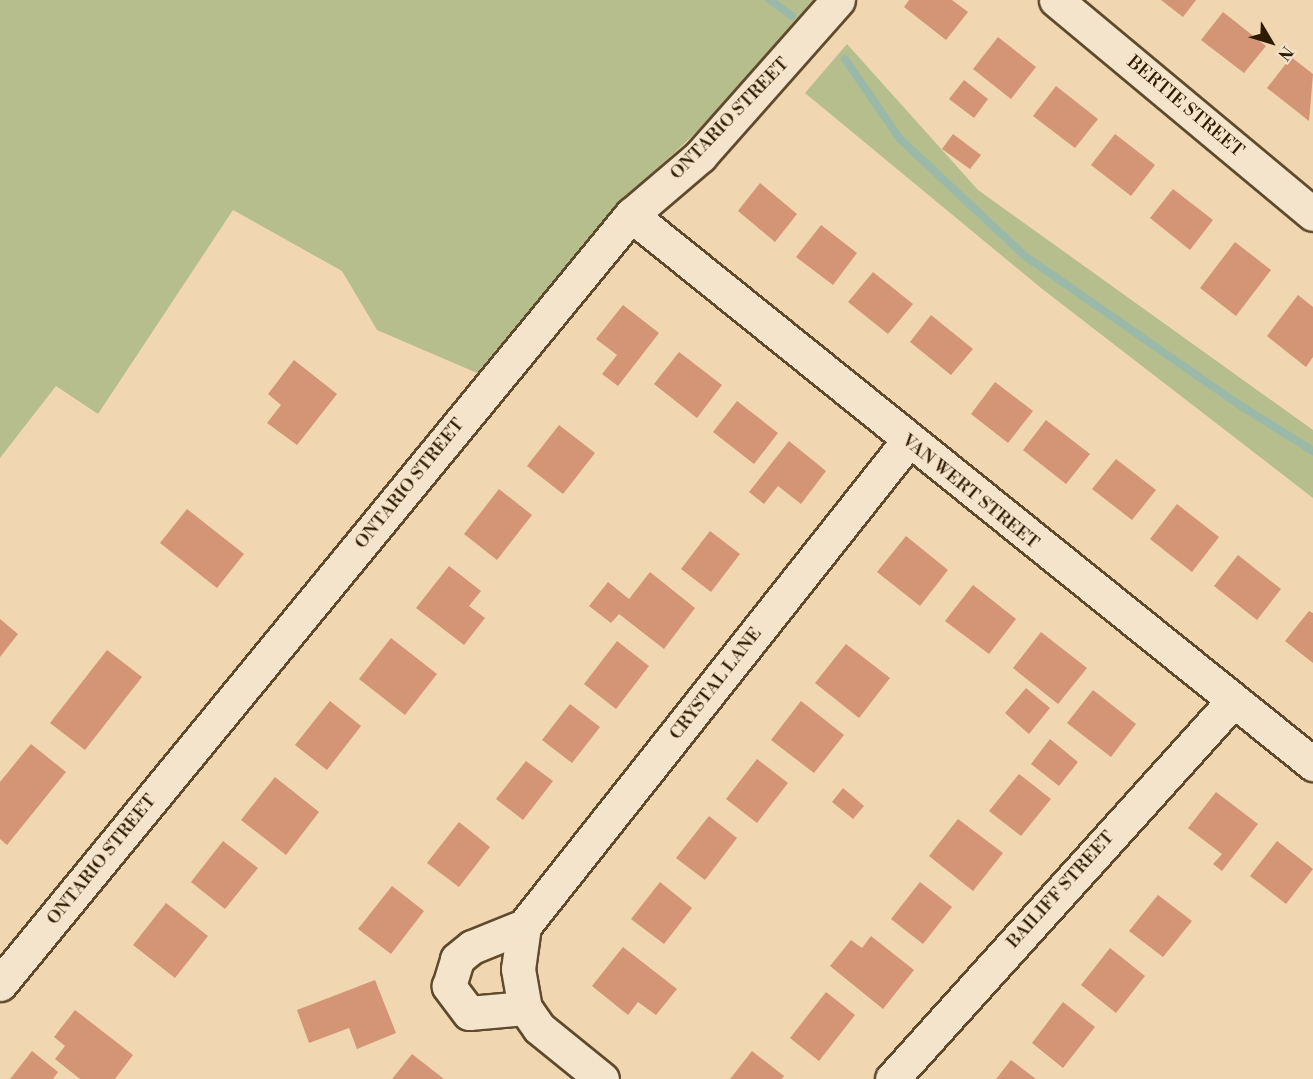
<!DOCTYPE html>
<style>
body{margin:0}
#map{position:relative;width:1313px;height:1079px;overflow:hidden;background:#f0d6b1;font-family:"Libre Bodoni",serif}
div>[style]{position:absolute}
.green>*{inset:0;background:#b7be8e}
.stream>*{height:8px;margin:-4px;padding:0 4px;transform-origin:4px;border-radius:4px;background:#9ab9a9}
.building>*{inset:0;background:#d49576}
.roads{filter:drop-shadow(2px 0 #5f4a2c) drop-shadow(-2px 0 #5f4a2c) drop-shadow(0 2px #5f4a2c) drop-shadow(0 -2px #5f4a2c)}
.minor>*{height:33px;margin:-16.5px;padding:0 16.5px;transform-origin:16.5px;border-radius:16.5px;background:#f5e4cc}
span{translate:-50% -50%;white-space:nowrap;text-align:center;line-height:1.15;-webkit-text-stroke:4.5px #f5e4cc;paint-order:stroke}
.street-label{font-size:18px;color:#2f1b00}
.north{position:absolute;left:1241px;top:12px;width:60px;height:60px;-webkit-text-stroke:4px #f5e4cc;paint-order:stroke;rotate:128deg;font-size:16px;font-weight:700;line-height:24px;text-align:center;color:#2f1b00}
.north::after{content:'';display:block;margin:auto;width:21px;height:27px;background:#2f1b00;clip-path:polygon(50% 0,100% 100%,50% 72%,0 100%)}
</style>
<div id="map">
<div class="green">
<i style="clip-path:polygon(0 0,813px 0,736px 95px,626px 198px,477px 373px,377px 330px,342px 271px,233px 210px,98px 414px,56px 386px,0 458px)"></i>
<i style="clip-path:polygon(847px 44px,978px 190px,1313px 430px,1313px 498px,1041px 288px,805px 93px)"></i>
</div>
<div class="stream">
<i style="left:770px;top:0;width:27px;rotate:36deg"></i>
<i style="left:845px;top:59px;width:97px;rotate:55.5deg"></i>
<i style="left:900px;top:139px;width:171px;rotate:43.1deg"></i>
<i style="left:1025px;top:256px;width:259px;rotate:34.8deg"></i>
<i style="left:1238px;top:404px;width:89px;rotate:32.1deg"></i>
</div>
<div class="building">
<i style="clip-path:polygon(909px 0,952px 0,968px 12px,946px 40px,904px 7px)"></i>
<i style="clip-path:polygon(1161px 0,1196px 0,1183px 17px)"></i>
<i style="clip-path:polygon(1223px 12px,1266px 46px,1244px 73px,1201px 40px)"></i>
<i style="clip-path:polygon(998px 37px,1036px 67px,1011px 99px,973px 69px)"></i>
<i style="clip-path:polygon(1291px 57px,1313px 74px,1309px 121px,1267px 88px)"></i>
<i style="clip-path:polygon(964px 80px,988px 99px,974px 118px,949px 99px)"></i>
<i style="clip-path:polygon(1056px 86px,1098px 119px,1075px 148px,1033px 116px)"></i>
<i style="clip-path:polygon(953px 134px,981px 155px,970px 169px,942px 149px)"></i>
<i style="clip-path:polygon(1115px 134px,1155px 165px,1131px 196px,1091px 165px)"></i>
<i style="clip-path:polygon(760px 183px,797px 214px,775px 242px,738px 211px)"></i>
<i style="clip-path:polygon(1173px 189px,1213px 220px,1190px 250px,1150px 218px)"></i>
<i style="clip-path:polygon(821px 225px,857px 253px,833px 285px,796px 257px)"></i>
<i style="clip-path:polygon(1235px 242px,1271px 270px,1236px 316px,1200px 288px)"></i>
<i style="clip-path:polygon(873px 272px,913px 304px,888px 334px,848px 302px)"></i>
<i style="clip-path:polygon(1298px 295px,1313px 307px,1313px 357px,1306px 367px,1267px 336px)"></i>
<i style="clip-path:polygon(623px 305px,659px 333px,618px 386px,602px 374px,617px 355px,596px 339px)"></i>
<i style="clip-path:polygon(931px 315px,973px 349px,951px 375px,910px 342px)"></i>
<i style="clip-path:polygon(679px 352px,722px 385px,697px 418px,654px 384px)"></i>
<i style="clip-path:polygon(294px 360px,337px 394px,297px 445px,267px 423px,281px 405px,268px 394px)"></i>
<i style="clip-path:polygon(995px 382px,1033px 411px,1008px 443px,971px 414px)"></i>
<i style="clip-path:polygon(737px 401px,778px 433px,754px 464px,713px 432px)"></i>
<i style="clip-path:polygon(1046px 420px,1090px 454px,1066px 484px,1023px 450px)"></i>
<i style="clip-path:polygon(559px 425px,595px 453px,563px 494px,527px 466px)"></i>
<i style="clip-path:polygon(789px 441px,826px 471px,801px 504px,778px 486px,764px 504px,749px 492px)"></i>
<i style="clip-path:polygon(1116px 459px,1156px 490px,1132px 520px,1092px 489px)"></i>
<i style="clip-path:polygon(499px 489px,532px 515px,497px 560px,464px 534px)"></i>
<i style="clip-path:polygon(1177px 504px,1219px 537px,1192px 572px,1150px 539px)"></i>
<i style="clip-path:polygon(187px 509px,244px 554px,217px 588px,160px 543px)"></i>
<i style="clip-path:polygon(710px 531px,740px 554px,711px 592px,681px 569px)"></i>
<i style="clip-path:polygon(906px 536px,948px 570px,920px 606px,877px 572px)"></i>
<i style="clip-path:polygon(1238px 555px,1281px 589px,1257px 620px,1214px 586px)"></i>
<i style="clip-path:polygon(449px 566px,481px 591px,469px 606px,485px 618px,464px 645px,416px 608px)"></i>
<i style="clip-path:polygon(650px 572px,695px 608px,664px 649px,619px 614px,611px 623px,589px 606px,608px 582px,629px 599px)"></i>
<i style="clip-path:polygon(973px 585px,1016px 619px,989px 654px,945px 621px)"></i>
<i style="clip-path:polygon(1309px 611px,1313px 613px,1313px 663px,1285px 641px)"></i>
<i style="clip-path:polygon(0 619px,18px 634px,0 657px)"></i>
<i style="clip-path:polygon(1041px 632px,1087px 668px,1058px 704px,1013px 668px)"></i>
<i style="clip-path:polygon(391px 638px,437px 674px,405px 715px,359px 679px)"></i>
<i style="clip-path:polygon(617px 641px,649px 666px,616px 709px,584px 684px)"></i>
<i style="clip-path:polygon(846px 644px,890px 678px,859px 718px,815px 683px)"></i>
<i style="clip-path:polygon(107px 650px,142px 677px,85px 750px,50px 723px)"></i>
<i style="clip-path:polygon(1026px 688px,1050px 708px,1029px 734px,1005px 713px)"></i>
<i style="clip-path:polygon(1093px 690px,1136px 724px,1111px 757px,1067px 723px)"></i>
<i style="clip-path:polygon(330px 701px,361px 726px,327px 770px,295px 745px)"></i>
<i style="clip-path:polygon(801px 701px,844px 735px,814px 773px,771px 740px)"></i>
<i style="clip-path:polygon(570px 704px,600px 727px,572px 763px,542px 740px)"></i>
<i style="clip-path:polygon(1050px 739px,1078px 762px,1059px 786px,1031px 764px)"></i>
<i style="clip-path:polygon(31px 744px,66px 772px,7px 845px,0 839px,0 782px)"></i>
<i style="clip-path:polygon(757px 759px,788px 783px,757px 823px,726px 799px)"></i>
<i style="clip-path:polygon(526px 761px,553px 781px,523px 820px,496px 799px)"></i>
<i style="clip-path:polygon(1019px 774px,1051px 799px,1021px 836px,989px 811px)"></i>
<i style="clip-path:polygon(275px 777px,319px 812px,286px 855px,241px 820px)"></i>
<i style="clip-path:polygon(843px 788px,864px 806px,853px 819px,832px 802px)"></i>
<i style="clip-path:polygon(1216px 792px,1258px 824px,1222px 871px,1213px 864px,1222px 854px,1188px 828px)"></i>
<i style="clip-path:polygon(709px 816px,737px 838px,705px 880px,676px 858px)"></i>
<i style="clip-path:polygon(958px 819px,1003px 853px,973px 891px,929px 856px)"></i>
<i style="clip-path:polygon(459px 822px,490px 847px,459px 887px,427px 863px)"></i>
<i style="clip-path:polygon(223px 841px,258px 868px,225px 909px,191px 882px)"></i>
<i style="clip-path:polygon(1277px 841px,1313px 869px,1286px 904px,1250px 876px)"></i>
<i style="clip-path:polygon(660px 882px,692px 908px,664px 944px,631px 919px)"></i>
<i style="clip-path:polygon(920px 882px,952px 907px,923px 944px,891px 919px)"></i>
<i style="clip-path:polygon(392px 886px,424px 911px,391px 954px,358px 929px)"></i>
<i style="clip-path:polygon(1158px 895px,1192px 921px,1163px 957px,1129px 931px)"></i>
<i style="clip-path:polygon(166px 903px,208px 936px,175px 978px,133px 945px)"></i>
<i style="clip-path:polygon(871px 936px,914px 970px,883px 1009px,830px 966px,851px 940px,862px 948px)"></i>
<i style="clip-path:polygon(623px 947px,677px 989px,656px 1015px,638px 1002px,628px 1015px,592px 986px)"></i>
<i style="clip-path:polygon(1110px 948px,1145px 976px,1116px 1013px,1081px 985px)"></i>
<i style="clip-path:polygon(375px 980px,396px 1033px,357px 1049px,349px 1028px,309px 1043px,297px 1010px)"></i>
<i style="clip-path:polygon(826px 992px,855px 1015px,819px 1061px,790px 1038px)"></i>
<i style="clip-path:polygon(1063px 1002px,1095px 1027px,1063px 1068px,1032px 1043px)"></i>
<i style="clip-path:polygon(75px 1010px,133px 1055px,115px 1079px,80px 1079px,55px 1059px,65px 1046px,54px 1037px)"></i>
<i style="clip-path:polygon(32px 1051px,58px 1072px,53px 1079px,10px 1079px)"></i>
<i style="clip-path:polygon(752px 1051px,784px 1076px,782px 1079px,730px 1079px)"></i>
<i style="clip-path:polygon(412px 1054px,444px 1079px,392px 1079px)"></i>
<i style="clip-path:polygon(1011px 1060px,1036px 1079px,996px 1079px)"></i>
</div>
<div class="roads">
<div class="minor">
<i style="left:1056px;top:0;width:334px;rotate:39.8deg"></i>
<i style="left:631px;top:215px;width:876px;rotate:38.83deg"></i>
<i style="left:524px;top:926px;width:43px;rotate:97.9deg"></i>
<i style="left:518px;top:969px;width:40px;rotate:80deg"></i>
<i style="left:525px;top:1008px;width:24px;rotate:55deg"></i>
<i style="left:539px;top:1028px;width:81px;rotate:39deg"></i>
<i style="left:0;top:984px;width:995px;rotate:-50.63deg"></i>
<i style="left:631px;top:215px;width:91px;rotate:-40.5deg"></i>
<i style="left:700px;top:156px;width:208px;rotate:-48.5deg"></i>
<i style="left:525px;top:1008px;width:56px;rotate:174.9deg"></i>
<i style="left:469px;top:1013px;width:34px;rotate:-127deg"></i>
<i style="left:449px;top:986px;width:28px;rotate:-73deg"></i>
<i style="left:457px;top:959px;width:19px;rotate:-39deg"></i>
<i style="left:472px;top:947px;width:56px;rotate:-22deg"></i>
<i style="left:524px;top:926px;width:619px;rotate:-51.63deg"></i>
<i style="left:892px;top:1079px;width:508px;rotate:-47.95deg"></i>
</div>
</div>
<div class="street-label">
<span style="left:1185px;top:107px;rotate:40deg">BERTIE STREET</span>
<span style="left:730px;top:119px;rotate:-46deg">ONTARIO STREET</span>
<span style="left:410px;top:484px;rotate:-51deg">ONTARIO STREET</span>
<span style="left:970px;top:492px;rotate:39deg">VAN WERT STREET</span>
<span style="left:716px;top:684px;rotate:-52deg">CRYSTAL LANE</span>
<span style="left:102px;top:860px;rotate:-51deg">ONTARIO STREET</span>
<span style="left:1061px;top:890px;rotate:-48deg">BAILIFF STREET</span>
</div>
<div class="north">N</div>
</div>
